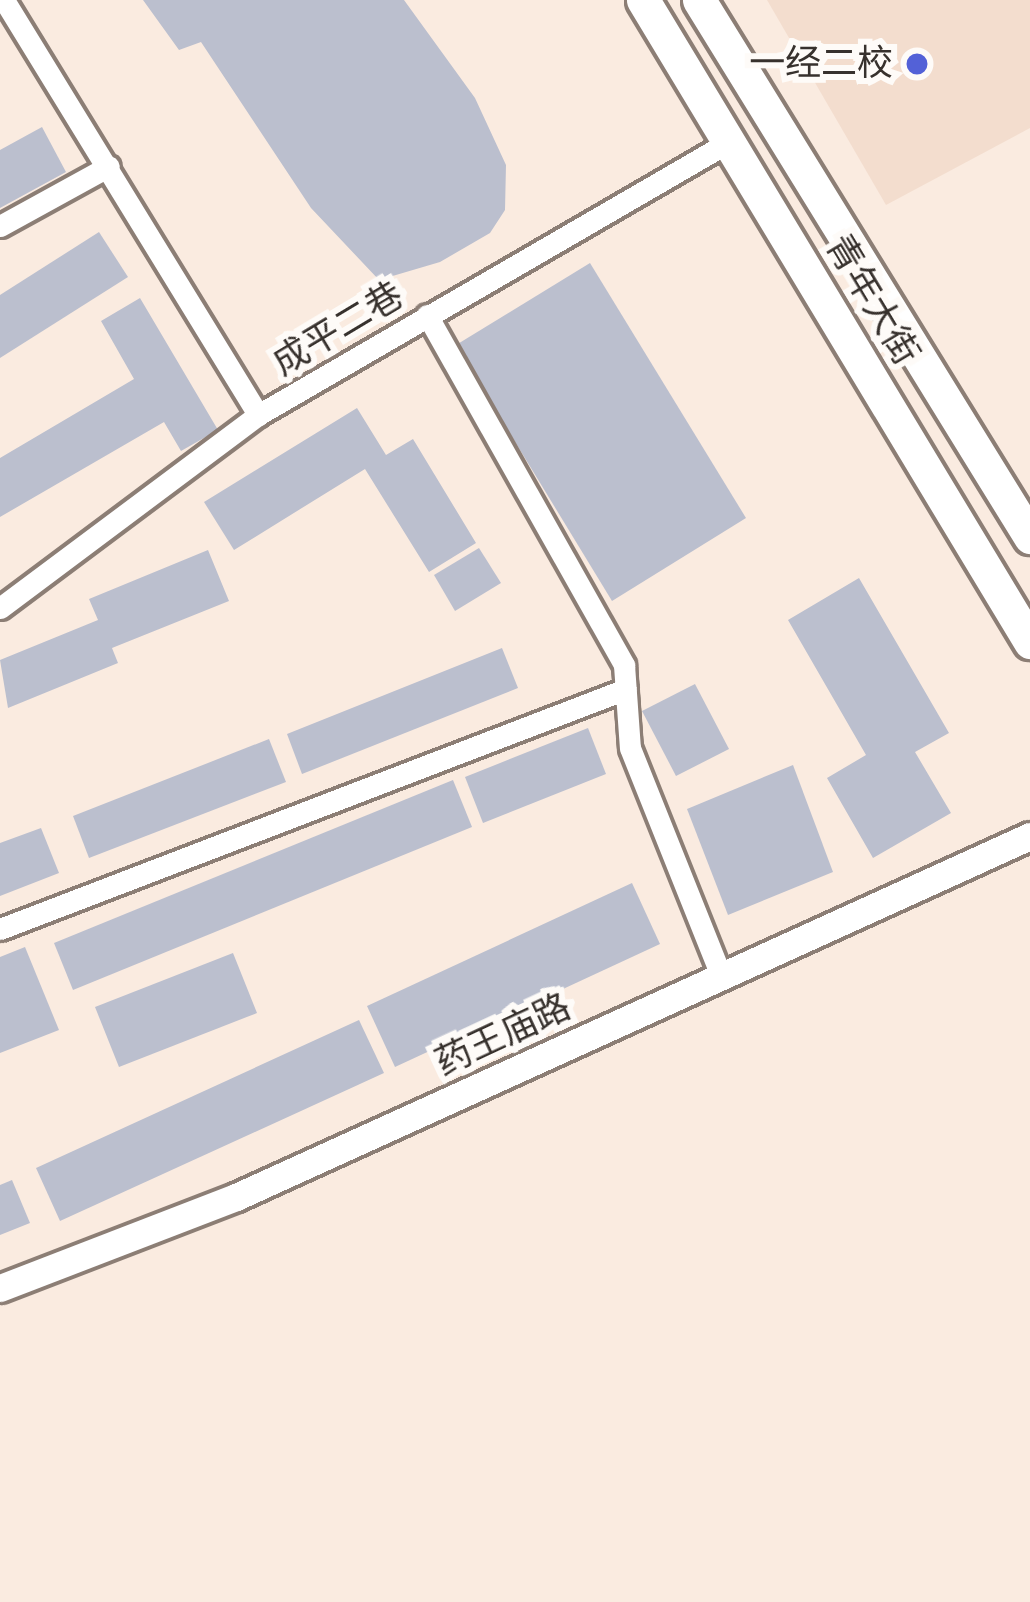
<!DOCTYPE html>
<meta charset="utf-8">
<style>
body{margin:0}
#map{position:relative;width:1030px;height:1602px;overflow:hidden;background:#faebe0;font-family:"Roboto Serif","Noto Sans SC",serif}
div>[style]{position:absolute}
.built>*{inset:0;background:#f3ddce}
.building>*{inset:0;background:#bbbfce}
.roads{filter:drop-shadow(3px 0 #8c7e75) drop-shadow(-3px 0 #8c7e75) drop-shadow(0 3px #8c7e75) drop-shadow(0 -3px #8c7e75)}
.minor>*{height:21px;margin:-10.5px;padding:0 10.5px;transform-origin:10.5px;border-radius:10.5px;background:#fff}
.tertiary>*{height:27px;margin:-13.5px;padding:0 13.5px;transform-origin:13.5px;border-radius:13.5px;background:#fff}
.primary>*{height:33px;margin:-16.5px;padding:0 16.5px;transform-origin:16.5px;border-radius:16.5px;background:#fff}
.dots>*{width:33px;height:33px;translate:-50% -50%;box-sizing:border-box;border:6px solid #fefbf8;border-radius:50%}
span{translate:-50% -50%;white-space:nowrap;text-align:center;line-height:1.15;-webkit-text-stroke:12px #fefbf8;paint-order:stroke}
.poi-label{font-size:36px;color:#37312d}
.right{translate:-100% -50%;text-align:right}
.street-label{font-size:36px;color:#37312d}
</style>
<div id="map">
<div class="built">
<i style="clip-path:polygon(767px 0,1030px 0,1030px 128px,886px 205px)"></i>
</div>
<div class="building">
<i style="clip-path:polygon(143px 0,404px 0,475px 98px,506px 165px,505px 210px,490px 233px,440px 262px,379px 280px,311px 208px,201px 42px,179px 50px)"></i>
<i style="clip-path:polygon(42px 127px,66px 172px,0 208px,0 150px)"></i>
<i style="clip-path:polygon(99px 232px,128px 277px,0 358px,0 295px)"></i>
<i style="clip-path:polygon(590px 263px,746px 518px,612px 601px,456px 345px)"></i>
<i style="clip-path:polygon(140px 298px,218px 430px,181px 451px,164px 422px,0 517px,0 458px,134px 379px,101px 321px)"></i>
<i style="clip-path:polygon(357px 408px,386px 455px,413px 439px,476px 543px,429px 572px,365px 469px,234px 550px,204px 502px)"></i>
<i style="clip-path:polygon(479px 548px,501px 583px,455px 611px,434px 575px)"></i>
<i style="clip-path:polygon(208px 550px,229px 601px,112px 648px,118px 663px,8px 708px,0 660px,98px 620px,89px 599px)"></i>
<i style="clip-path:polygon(859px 578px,949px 733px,915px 752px,951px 813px,873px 858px,827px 778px,866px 755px,788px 620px)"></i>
<i style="clip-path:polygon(502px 648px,518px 688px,302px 774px,287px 734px)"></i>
<i style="clip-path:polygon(695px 684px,729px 749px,676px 776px,642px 711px)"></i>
<i style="clip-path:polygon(588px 728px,606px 774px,483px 823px,465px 777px)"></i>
<i style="clip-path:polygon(269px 739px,286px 782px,89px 858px,73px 816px)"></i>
<i style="clip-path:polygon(793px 765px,833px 872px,728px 915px,687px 809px)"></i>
<i style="clip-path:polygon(453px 780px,472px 827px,73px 990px,54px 943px)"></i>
<i style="clip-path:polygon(41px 828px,59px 873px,0 896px,0 843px)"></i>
<i style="clip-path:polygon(632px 883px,660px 944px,395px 1067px,367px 1006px)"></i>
<i style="clip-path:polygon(25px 947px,59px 1030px,0 1053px,0 957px)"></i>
<i style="clip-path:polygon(233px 953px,257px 1013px,119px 1067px,95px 1007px)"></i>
<i style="clip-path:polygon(359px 1020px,384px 1073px,60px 1221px,36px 1168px)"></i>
<i style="clip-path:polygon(12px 1180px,30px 1223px,0 1235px,0 1185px)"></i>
</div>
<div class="roads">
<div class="minor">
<i style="left:4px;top:0;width:487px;rotate:58.5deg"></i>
<i style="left:0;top:226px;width:124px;rotate:-28.8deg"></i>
<i style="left:427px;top:315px;width:402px;rotate:60.6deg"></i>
<i style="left:624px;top:665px;width:83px;rotate:85.9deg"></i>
<i style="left:630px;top:748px;width:245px;rotate:68.2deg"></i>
<i style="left:0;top:608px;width:322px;rotate:-36.8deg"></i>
<i style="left:258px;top:415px;width:548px;rotate:-30.12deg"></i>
<i style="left:0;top:929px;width:670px;rotate:-20.98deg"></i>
</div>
<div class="tertiary">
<i style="left:0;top:1288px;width:253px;rotate:-21.1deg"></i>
<i style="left:236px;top:1197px;width:872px;rotate:-24.45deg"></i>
</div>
<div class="primary">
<i style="left:643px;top:0;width:750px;rotate:58.92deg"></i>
<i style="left:699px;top:0;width:631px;rotate:58.35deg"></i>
</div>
</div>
<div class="dots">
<i style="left:917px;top:64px;background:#5361d7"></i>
</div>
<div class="poi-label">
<span class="right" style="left:893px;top:64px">一经二校</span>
</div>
<div class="street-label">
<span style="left:872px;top:300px;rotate:59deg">青年大街</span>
<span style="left:338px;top:329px;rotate:-31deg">成平二巷</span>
<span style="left:503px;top:1035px;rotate:-25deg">药王庙路</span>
</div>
</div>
